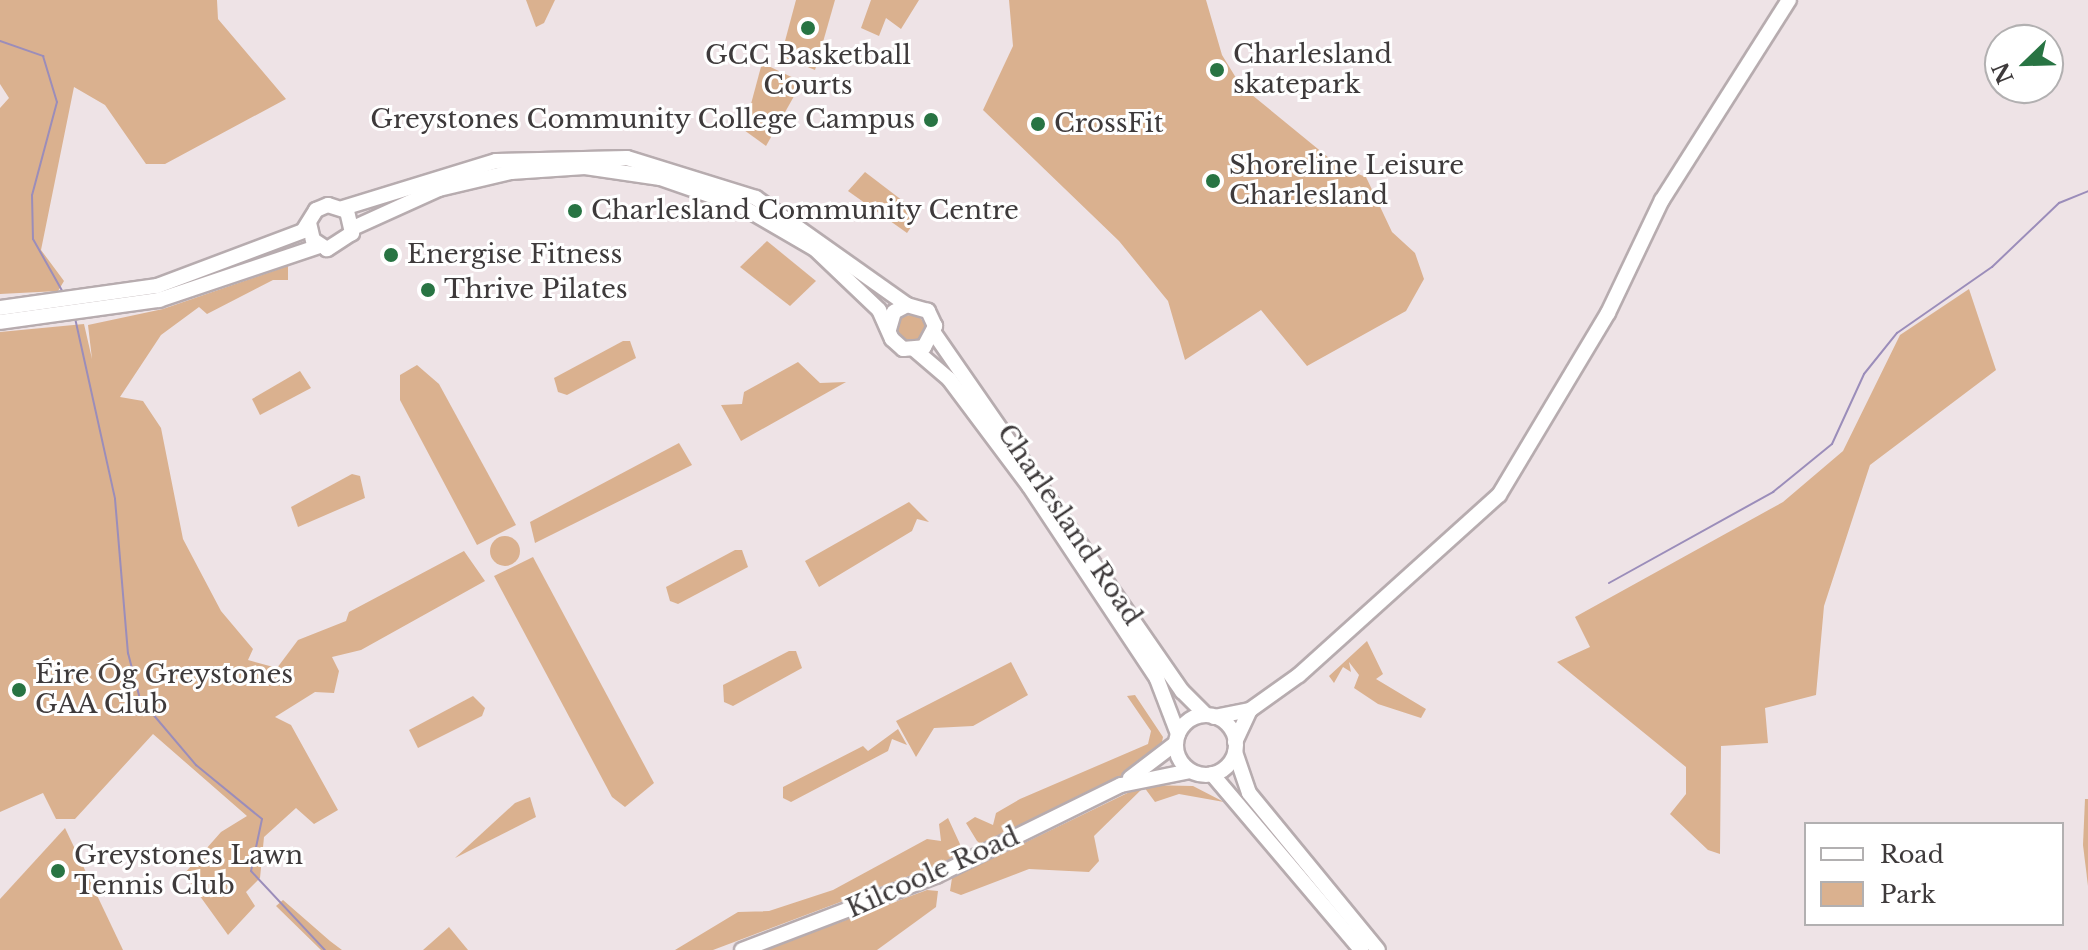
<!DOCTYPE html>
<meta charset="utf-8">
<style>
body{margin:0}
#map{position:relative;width:2088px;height:950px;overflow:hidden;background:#eee3e6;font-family:"Libre Baskerville",serif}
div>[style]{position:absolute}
.green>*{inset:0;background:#dab18f}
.round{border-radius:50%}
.stream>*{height:2px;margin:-1px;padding:0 1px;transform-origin:1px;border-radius:1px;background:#9b8dba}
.roads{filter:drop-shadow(2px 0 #b7acaf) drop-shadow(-2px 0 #b7acaf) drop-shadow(0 2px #b7acaf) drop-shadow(0 -2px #b7acaf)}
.major>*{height:14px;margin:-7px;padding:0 7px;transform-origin:7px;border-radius:7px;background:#fff}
.major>.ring{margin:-7px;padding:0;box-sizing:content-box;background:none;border:14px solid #fff;border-radius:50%}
.dots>*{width:22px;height:22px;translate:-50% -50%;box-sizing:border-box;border:4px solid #fff;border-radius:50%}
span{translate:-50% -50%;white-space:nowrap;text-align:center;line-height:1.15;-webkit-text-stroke:6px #fff;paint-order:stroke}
.poi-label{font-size:26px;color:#3e3a3b}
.left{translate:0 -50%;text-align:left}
.right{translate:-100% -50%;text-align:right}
.street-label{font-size:26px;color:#3e3a3b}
.legend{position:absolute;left:1804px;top:822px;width:260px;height:104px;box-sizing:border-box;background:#fff;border:2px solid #b2b0b1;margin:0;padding:10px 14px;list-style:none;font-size:24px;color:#3e3a3b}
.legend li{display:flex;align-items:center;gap:16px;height:40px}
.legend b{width:40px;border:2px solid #b2b0b1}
.north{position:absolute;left:1984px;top:24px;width:80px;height:80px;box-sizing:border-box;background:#fff;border:2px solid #b2b0b1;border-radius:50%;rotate:247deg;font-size:22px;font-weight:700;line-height:32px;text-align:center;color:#3e3a3b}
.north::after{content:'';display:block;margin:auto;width:28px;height:36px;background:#287443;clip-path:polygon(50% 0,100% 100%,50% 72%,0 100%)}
</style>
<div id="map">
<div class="green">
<i style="clip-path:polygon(0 0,217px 0,218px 19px,286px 99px,165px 164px,146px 164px,105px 105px,74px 87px,41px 250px,64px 281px,58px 291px,0 294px,0 108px,9px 98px,0 84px)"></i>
<i style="clip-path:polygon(555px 0,544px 23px,536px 27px,526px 0)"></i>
<i style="clip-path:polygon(796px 0,835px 0,815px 70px,781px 56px)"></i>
<i style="clip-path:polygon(871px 0,919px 0,901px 29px,886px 18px,879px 36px,861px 28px)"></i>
<i style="clip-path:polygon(1009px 0,1206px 0,1222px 55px,1241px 86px,1340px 167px,1366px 177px,1392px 232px,1415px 253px,1424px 279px,1406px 311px,1307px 366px,1261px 310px,1185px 360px,1168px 301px,1119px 241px,983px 110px,1013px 46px)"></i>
<i style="clip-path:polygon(762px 63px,802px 82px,766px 146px,744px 130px)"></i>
<i style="clip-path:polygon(865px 172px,920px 214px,907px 233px,848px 191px)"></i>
<i style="clip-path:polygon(767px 241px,816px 281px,790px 306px,740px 267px)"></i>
<i style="clip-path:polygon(288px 266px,288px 280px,273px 280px,207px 314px,199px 307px,161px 335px,120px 397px,143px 401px,161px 428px,183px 539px,221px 611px,253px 649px,248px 660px,277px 668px,298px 640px,346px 621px,349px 612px,464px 551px,485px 581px,361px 650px,332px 657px,339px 671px,334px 693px,315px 692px,275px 717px,291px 725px,338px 810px,314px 824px,296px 808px,264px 837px,260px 878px,246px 892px,255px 906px,228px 935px,184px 874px,221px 832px,247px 816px,153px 734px,75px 819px,56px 819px,43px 793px,0 812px,0 332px,84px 324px,92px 359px,88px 325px,163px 309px)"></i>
<i style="clip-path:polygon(1969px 289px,1996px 370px,1870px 465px,1824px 606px,1816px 695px,1765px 708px,1768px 743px,1721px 746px,1720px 854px,1708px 850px,1670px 814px,1686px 794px,1686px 767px,1557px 662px,1590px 647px,1575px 617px,1783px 502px,1843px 451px,1900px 335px)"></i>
<i class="round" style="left:897px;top:315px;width:28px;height:28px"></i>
<i style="clip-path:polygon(623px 341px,630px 341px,636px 358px,567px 395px,558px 392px,554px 378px)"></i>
<i style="clip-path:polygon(798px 362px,820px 383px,846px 382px,741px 441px,721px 405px,742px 404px,744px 392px)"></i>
<i style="clip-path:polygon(417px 365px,439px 384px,516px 525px,477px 545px,400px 400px,400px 375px)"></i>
<i style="clip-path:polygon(300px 371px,311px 388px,260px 415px,252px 399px)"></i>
<i style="clip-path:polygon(679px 443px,692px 465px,535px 543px,530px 522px)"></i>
<i style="clip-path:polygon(352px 474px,360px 476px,365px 498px,298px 527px,291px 507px)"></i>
<i style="clip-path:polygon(909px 502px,929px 522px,917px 519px,912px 531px,819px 587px,805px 561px)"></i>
<i class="round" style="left:490px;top:536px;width:30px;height:30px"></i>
<i style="clip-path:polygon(735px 550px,742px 550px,748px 567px,678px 604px,670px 601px,666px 587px)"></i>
<i style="clip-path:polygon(533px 557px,654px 783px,625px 807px,612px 797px,494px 576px)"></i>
<i style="clip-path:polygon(1367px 641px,1383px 674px,1376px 679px,1426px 709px,1421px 718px,1378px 704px,1354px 688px,1359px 675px,1349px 662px,1351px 672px,1343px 667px,1334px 683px,1329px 676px)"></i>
<i style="clip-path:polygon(789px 651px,796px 651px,802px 668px,733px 706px,724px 702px,723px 685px)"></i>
<i style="clip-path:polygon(1011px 662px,1028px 695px,973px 726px,934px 728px,916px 757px,896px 721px)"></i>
<i style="clip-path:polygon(1135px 695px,1163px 737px,1161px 747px,1117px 780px,983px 846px,977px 841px,966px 823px,975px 817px,993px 825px,996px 813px,1020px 799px,1148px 744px,1151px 731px,1127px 696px)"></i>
<i style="clip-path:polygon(473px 696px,485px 708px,482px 716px,418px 748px,409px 730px)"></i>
<i style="clip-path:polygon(898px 729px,907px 745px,892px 739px,888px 751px,791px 802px,783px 798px,783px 787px,863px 746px,868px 751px)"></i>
<i style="clip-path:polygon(1144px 785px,1193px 786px,1224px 802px,1179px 794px,1155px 802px,1144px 787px,1094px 836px,1099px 861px,1089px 872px,1029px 869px,961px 895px,950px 891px,952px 878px)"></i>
<i style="clip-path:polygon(530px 797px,536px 817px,455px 858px,515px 803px)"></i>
<i style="clip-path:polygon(2085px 799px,2088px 799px,2088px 886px,2083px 845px)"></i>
<i style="clip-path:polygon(948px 818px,965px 855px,713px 950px,675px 950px,738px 912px,769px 911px,833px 890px,927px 839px,941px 841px,939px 824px)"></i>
<i style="clip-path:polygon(65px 828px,123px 950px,0 950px,0 899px)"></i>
<i style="clip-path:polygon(927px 890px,938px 891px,936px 907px,877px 950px,765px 950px)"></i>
<i style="clip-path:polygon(283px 900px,330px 941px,342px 950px,321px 950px,276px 906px)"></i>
<i style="clip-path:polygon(449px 927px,468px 950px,423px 950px)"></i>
</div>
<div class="stream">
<i style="left:0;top:41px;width:46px;rotate:19.2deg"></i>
<i style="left:43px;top:56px;width:48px;rotate:73.1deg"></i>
<i style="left:57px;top:102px;width:96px;rotate:105deg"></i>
<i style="left:32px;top:195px;width:44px;rotate:88.7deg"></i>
<i style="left:33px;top:239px;width:63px;rotate:60.6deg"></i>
<i style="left:75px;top:318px;width:185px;rotate:77.5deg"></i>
<i style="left:115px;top:499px;width:155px;rotate:85.2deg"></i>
<i style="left:128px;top:653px;width:48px;rotate:75.4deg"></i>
<i style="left:140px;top:699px;width:87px;rotate:49.7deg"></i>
<i style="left:196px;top:765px;width:85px;rotate:39.3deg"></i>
<i style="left:262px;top:819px;width:53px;rotate:101.9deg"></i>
<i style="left:251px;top:871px;width:108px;rotate:46.9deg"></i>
<i style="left:1609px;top:583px;width:188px;rotate:-29deg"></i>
<i style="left:1773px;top:492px;width:76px;rotate:-39.1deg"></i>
<i style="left:1832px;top:444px;width:77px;rotate:-65.4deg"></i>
<i style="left:1864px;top:374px;width:53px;rotate:-51.2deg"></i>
<i style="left:1897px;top:333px;width:116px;rotate:-34.8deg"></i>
<i style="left:1992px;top:267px;width:93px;rotate:-43.7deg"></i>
<i style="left:2059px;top:203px;width:31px;rotate:-22deg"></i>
</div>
<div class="roads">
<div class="major">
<i style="left:343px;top:208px;width:160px;rotate:-17.1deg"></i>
<i style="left:496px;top:161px;width:131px;rotate:-1.3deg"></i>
<i style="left:627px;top:158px;width:135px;rotate:17.2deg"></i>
<i style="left:756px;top:198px;width:185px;rotate:35.3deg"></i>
<i style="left:353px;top:228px;width:94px;rotate:-24.4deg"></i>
<i style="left:439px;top:189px;width:74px;rotate:-13.3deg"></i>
<i style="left:511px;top:172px;width:74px;rotate:-3.9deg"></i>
<i style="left:585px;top:167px;width:76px;rotate:8.3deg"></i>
<i style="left:660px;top:178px;width:86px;rotate:19.1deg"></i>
<i style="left:741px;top:206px;width:86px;rotate:30.2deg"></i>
<i style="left:815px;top:249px;width:88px;rotate:43.6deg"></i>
<i style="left:879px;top:310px;width:32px;rotate:66deg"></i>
<i style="left:892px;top:339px;width:15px;rotate:42deg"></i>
<i style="left:903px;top:349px;width:21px;rotate:-5deg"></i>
<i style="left:924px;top:347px;width:24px;rotate:-62deg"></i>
<i style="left:935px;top:326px;width:17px;rotate:-115deg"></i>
<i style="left:928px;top:311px;width:22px;rotate:-164deg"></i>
<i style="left:907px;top:305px;width:15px;rotate:152deg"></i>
<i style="left:894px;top:312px;width:19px;rotate:106deg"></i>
<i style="left:0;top:308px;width:159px;rotate:-8deg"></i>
<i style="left:157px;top:286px;width:156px;rotate:-20.6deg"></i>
<i style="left:303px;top:231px;width:25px;rotate:-58deg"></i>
<i style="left:316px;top:210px;width:13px;rotate:-23deg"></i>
<i style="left:328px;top:205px;width:20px;rotate:18deg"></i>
<i style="left:347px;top:211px;width:23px;rotate:77deg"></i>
<i style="left:352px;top:233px;width:30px;rotate:147deg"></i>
<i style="left:327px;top:249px;width:17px;rotate:-147deg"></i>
<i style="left:313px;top:240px;width:18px;rotate:-103deg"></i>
<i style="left:0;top:322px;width:161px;rotate:-7.9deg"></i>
<i style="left:159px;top:300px;width:169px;rotate:-18.6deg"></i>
<i style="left:934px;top:333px;width:436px;rotate:55.3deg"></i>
<i style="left:1182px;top:691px;width:34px;rotate:45deg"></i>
<i style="left:915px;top:350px;width:45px;rotate:40.5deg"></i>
<i style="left:949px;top:379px;width:134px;rotate:53.2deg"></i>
<i style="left:1029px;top:486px;width:232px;rotate:56.4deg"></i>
<i style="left:1157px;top:679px;width:59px;rotate:69.1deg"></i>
<i class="ring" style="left:1176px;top:715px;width:46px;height:46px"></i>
<i style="left:1214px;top:717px;width:37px;rotate:-11deg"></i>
<i style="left:1250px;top:710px;width:60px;rotate:-35.5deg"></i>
<i style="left:1299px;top:675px;width:269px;rotate:-42deg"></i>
<i style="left:1499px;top:495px;width:212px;rotate:-59.1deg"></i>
<i style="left:1608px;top:313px;width:125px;rotate:-64.5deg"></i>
<i style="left:1662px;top:200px;width:237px;rotate:-57.6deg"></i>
<i style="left:1235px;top:742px;width:35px;rotate:-65deg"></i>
<i style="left:1235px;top:752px;width:43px;rotate:71.1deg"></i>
<i style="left:1249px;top:793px;width:203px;rotate:50.6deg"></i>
<i style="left:1212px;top:774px;width:231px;rotate:49.7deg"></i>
<i style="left:1130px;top:778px;width:58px;rotate:-37.3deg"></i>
<i style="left:742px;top:950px;width:208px;rotate:-20.9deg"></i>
<i style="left:936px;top:876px;width:206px;rotate:-26.2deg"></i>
<i style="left:1121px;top:785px;width:70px;rotate:-11.5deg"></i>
</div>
</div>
<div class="dots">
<i style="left:808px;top:28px;background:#287443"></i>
<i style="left:1217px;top:70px;background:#287443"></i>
<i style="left:931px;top:120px;background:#287443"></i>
<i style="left:1038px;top:124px;background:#287443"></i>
<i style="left:1213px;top:181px;background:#287443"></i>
<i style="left:575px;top:211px;background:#287443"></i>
<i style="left:391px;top:255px;background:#287443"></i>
<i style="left:428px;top:290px;background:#287443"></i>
<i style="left:19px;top:690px;background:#287443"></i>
<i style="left:58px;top:871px;background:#287443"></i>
</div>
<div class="poi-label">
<span class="left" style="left:1233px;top:70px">Charlesland<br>skatepark</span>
<span style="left:808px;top:71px">GCC Basketball<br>Courts</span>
<span class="right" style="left:915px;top:120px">Greystones Community College Campus</span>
<span class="left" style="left:1054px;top:124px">CrossFit</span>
<span class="left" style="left:1229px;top:181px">Shoreline Leisure<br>Charlesland</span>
<span class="left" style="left:591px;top:211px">Charlesland Community Centre</span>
<span class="left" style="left:407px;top:255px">Energise Fitness</span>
<span class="left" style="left:444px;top:290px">Thrive Pilates</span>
<span class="left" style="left:35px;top:690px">Éire Óg Greystones<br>GAA Club</span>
<span class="left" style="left:74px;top:871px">Greystones Lawn<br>Tennis Club</span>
</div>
<div class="street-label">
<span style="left:1069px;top:525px;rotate:56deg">Charlesland Road</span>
<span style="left:933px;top:873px;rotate:-24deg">Kilcoole Road</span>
</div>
<ul class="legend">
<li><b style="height:10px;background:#fff"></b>Road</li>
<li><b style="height:22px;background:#dab18f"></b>Park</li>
</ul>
<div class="north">N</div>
</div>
